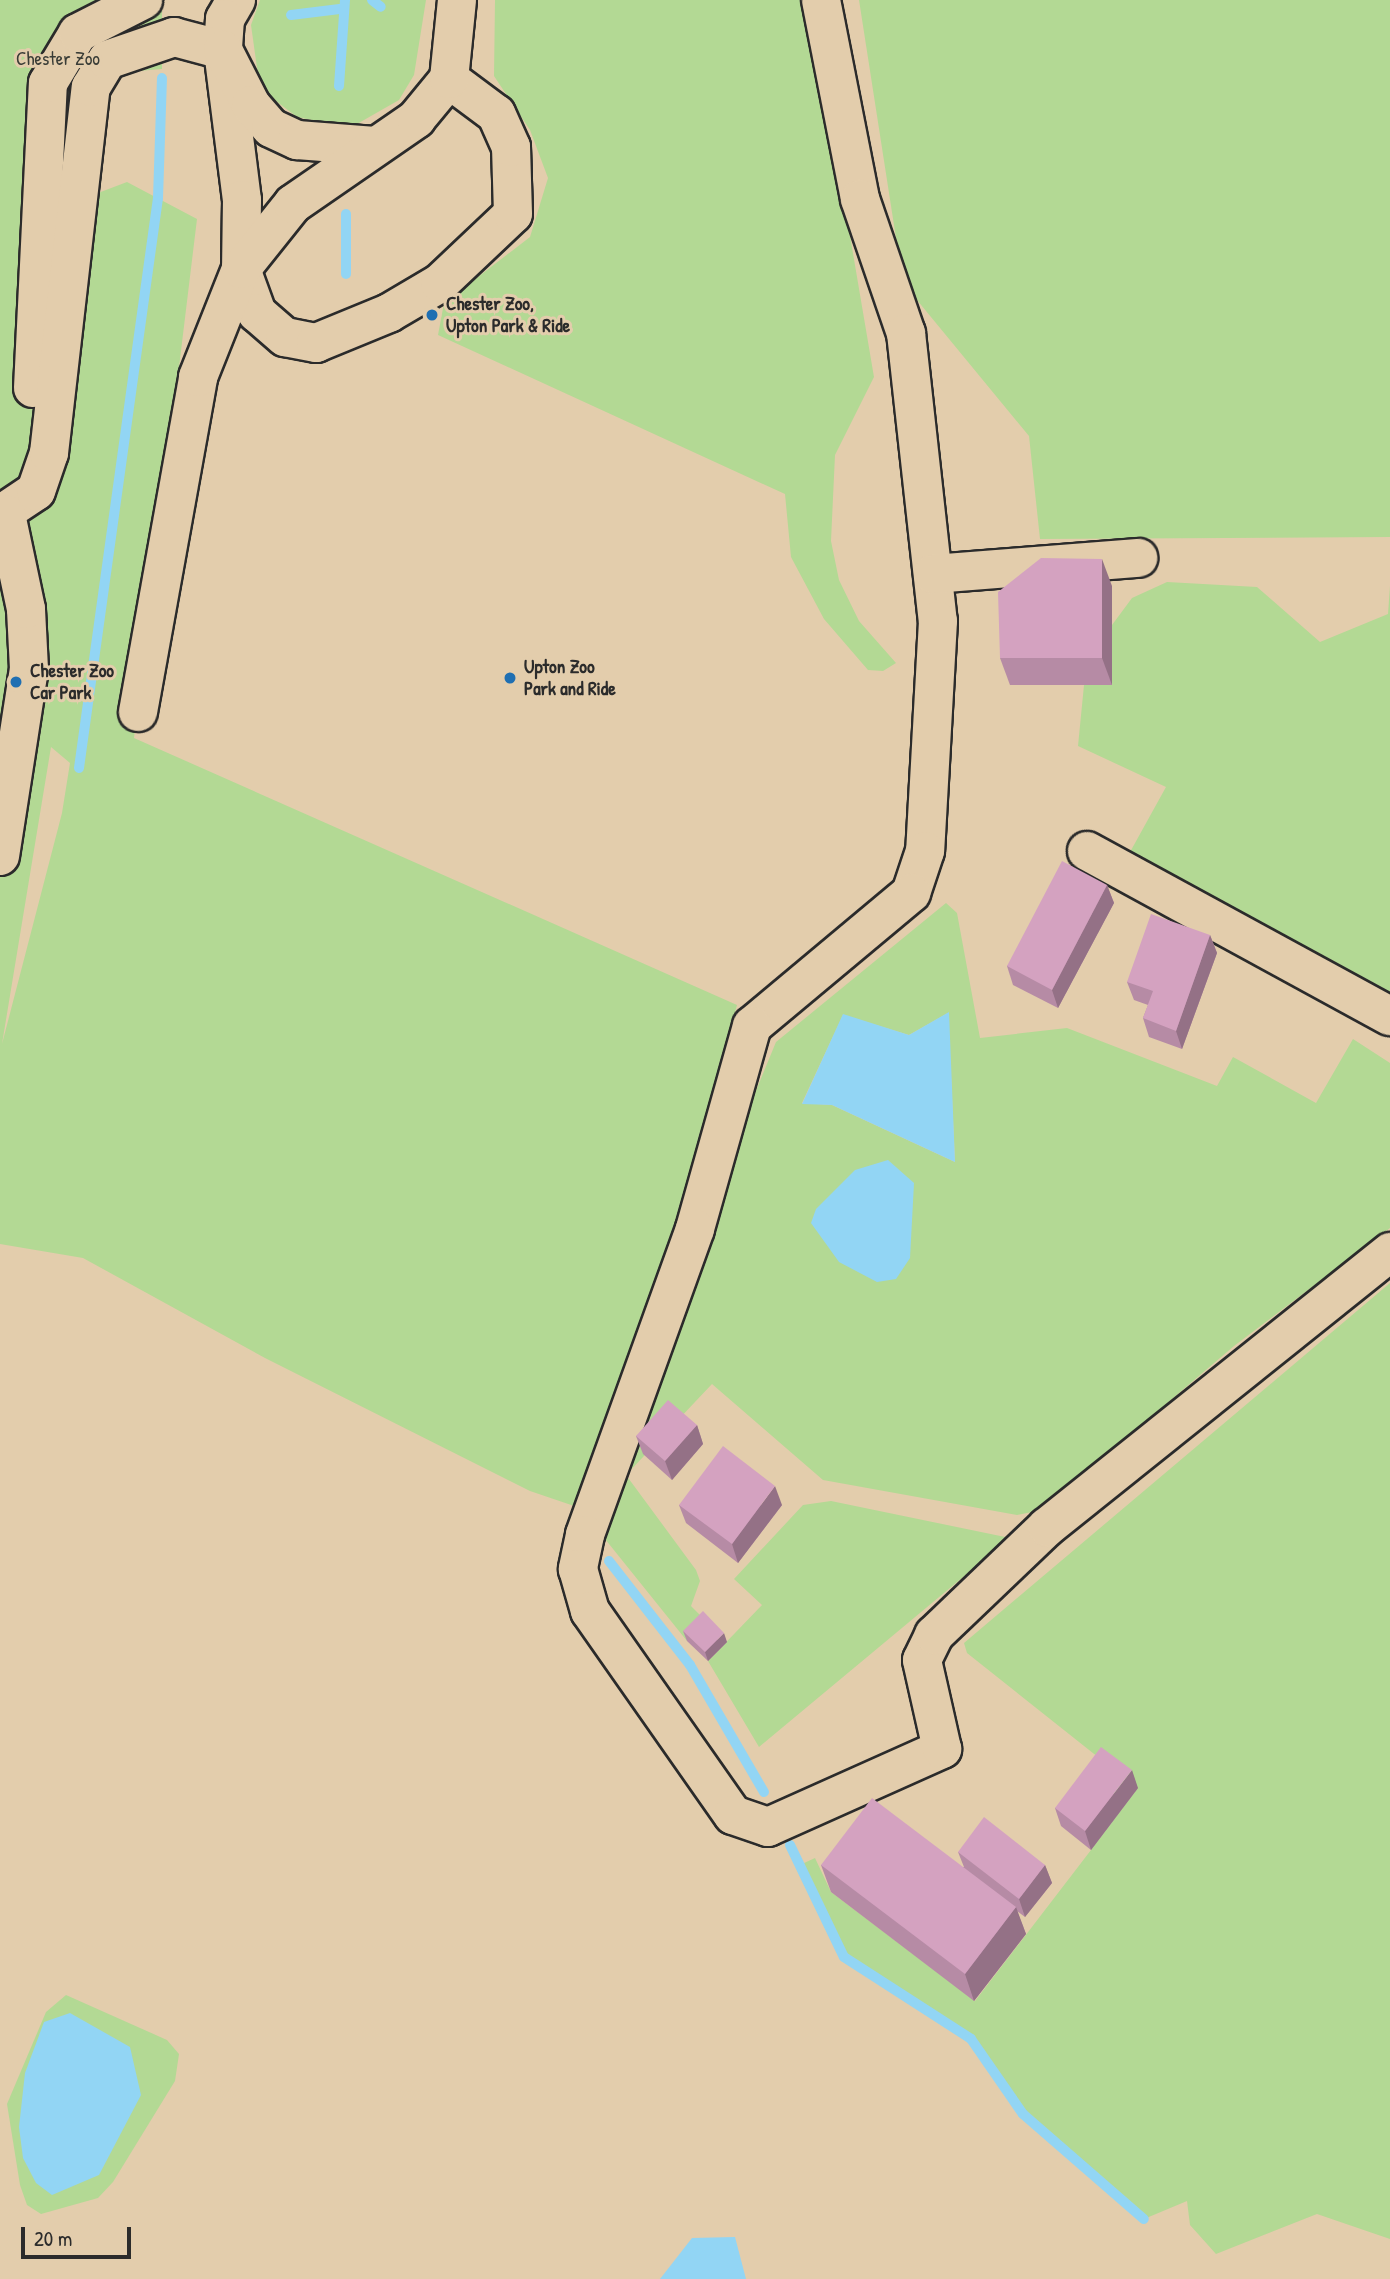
<!DOCTYPE html>
<style>
body{margin:0}
#map{position:relative;width:1390px;height:2279px;overflow:hidden;background:#e3cdac;font-family:"Patrick Hand",sans-serif}
div>[style]{position:absolute}
.green>*{inset:0;background:#b3d994}
.water>*{inset:0;background:#92d5f4}
.stream>*{height:10px;margin:-5px;padding:0 5px;transform-origin:5px;border-radius:5px;background:#92d5f4}
.roads{filter:drop-shadow(2px 0 #2b2b2b) drop-shadow(-2px 0 #2b2b2b) drop-shadow(0 2px #2b2b2b) drop-shadow(0 -2px #2b2b2b)}
.minor>*{height:38px;margin:-19px;padding:0 19px;transform-origin:19px;border-radius:19px;background:#e3cdac}
.wall>*{inset:0;background:#b68ba5}
.shaded-wall>*{inset:0;background:#947186}
.building>*{inset:0;background:#d4a2c0}
.dots>*{width:19px;height:19px;translate:-50% -50%;box-sizing:border-box;border:4px solid #e3cdac;border-radius:50%}
span{translate:-50% -50%;white-space:nowrap;text-align:center;line-height:1.15;-webkit-text-stroke:6px #e3cdac;paint-order:stroke}
.park-label{font-size:19px;color:#393c36}
.poi-label{font-size:19px;color:#2b2b2b;font-weight:700}
.left{translate:0 -50%;text-align:left}
.scale{position:absolute;left:21px;top:2227px;width:110px;height:32px;box-sizing:border-box;border:4px solid #2b2b2b;border-top:0;padding-left:9px;font-size:21px;line-height:24px;white-space:nowrap;color:#2b2b2b;-webkit-text-stroke:5px #e3cdac;paint-order:stroke}
</style>
<div id="map">
<div class="green">
<i style="clip-path:polygon(evenodd,0 0,162px 0,162px 69px,127px 72px,109px 86px,98px 193px,127px 182px,197px 219px,134px 738px,737px 1005px,657px 1306px,580px 1508px,530px 1491px,265px 1358px,83px 1258px,0 1244px,0 0,51px 747px,70px 763px,62px 813px,2px 1044px,51px 747px)"></i>
<i style="clip-path:polygon(260px 0,426px 0,414px 75px,399px 100px,350px 128px,297px 117px,272px 98px,258px 75px,251px 25px)"></i>
<i style="clip-path:polygon(495px 0,802px 0,813px 18px,874px 377px,835px 455px,831px 541px,839px 580px,859px 621px,896px 663px,883px 671px,868px 670px,824px 619px,791px 557px,785px 494px,438px 335px,444px 303px,530px 237px,548px 178px,530px 130px,494px 76px)"></i>
<i style="clip-path:polygon(859px 0,1390px 0,1390px 537px,1040px 539px,1029px 436px,903px 283px)"></i>
<i style="clip-path:polygon(1167px 582px,1257px 587px,1320px 642px,1388px 614px,1390px 586px,1390px 1035px,1114px 881px,1166px 787px,1078px 746px,1084px 685px,1112px 685px,1112px 625px,1132px 598px)"></i>
<i style="clip-path:polygon(evenodd,946px 903px,957px 913px,980px 1038px,1067px 1028px,1217px 1086px,1233px 1057px,1316px 1103px,1353px 1039px,1390px 1063px,1390px 1228px,1234px 1346px,1042px 1510px,1017px 1515px,823px 1480px,712px 1384px,626px 1475px,696px 1570px,700px 1581px,691px 1606px,706px 1621px,687px 1641px,601px 1534px,755px 1093px,776px 1042px,946px 903px,948px 1013px,955px 1162px,832px 1105px,802px 1103px,843px 1015px,909px 1035px,948px 1013px)"></i>
<i style="clip-path:polygon(1390px 1283px,1390px 2239px,1317px 2214px,1216px 2254px,1190px 2225px,1187px 2201px,1144px 2219px,1023px 2114px,971px 2039px,844px 1957px,802px 1864px,815px 1858px,831px 1892px,975px 2001px,1091px 1850px,1108px 1765px,967px 1653px,964px 1643px)"></i>
<i style="clip-path:polygon(831px 1501px,1010px 1538px,759px 1747px,708px 1661px,762px 1605px,734px 1579px,803px 1505px)"></i>
<i style="clip-path:polygon(66px 1995px,167px 2040px,179px 2054px,175px 2081px,113px 2182px,98px 2198px,41px 2214px,27px 2205px,20px 2185px,7px 2104px,46px 2012px)"></i>
</div>
<div class="water">
<i style="clip-path:polygon(949px 1012px,955px 1162px,832px 1105px,802px 1104px,843px 1014px,909px 1035px)"></i>
<i style="clip-path:polygon(888px 1160px,914px 1183px,910px 1258px,896px 1279px,877px 1282px,839px 1262px,811px 1223px,816px 1209px,855px 1170px)"></i>
<i style="clip-path:polygon(70px 2013px,130px 2047px,141px 2095px,99px 2175px,52px 2195px,36px 2183px,23px 2158px,19px 2127px,25px 2073px,44px 2022px)"></i>
<i style="clip-path:polygon(735px 2237px,746px 2279px,660px 2279px,692px 2238px)"></i>
</div>
<div class="stream">
<i style="left:372px;top:0;width:11px;rotate:38deg"></i>
<i style="left:291px;top:15px;width:49px;rotate:-7deg"></i>
<i style="left:339px;top:86px;width:86px;rotate:-86deg"></i>
<i style="left:346px;top:274px;width:60px;rotate:-90deg"></i>
<i style="left:79px;top:768px;width:575px;rotate:-82.11deg"></i>
<i style="left:158px;top:198px;width:120px;rotate:-88.1deg"></i>
<i style="left:609px;top:1561px;width:132px;rotate:52.1deg"></i>
<i style="left:690px;top:1665px;width:147px;rotate:59.8deg"></i>
<i style="left:790px;top:1845px;width:124px;rotate:64.3deg"></i>
<i style="left:844px;top:1957px;width:151px;rotate:32.8deg"></i>
<i style="left:971px;top:2039px;width:91px;rotate:55.3deg"></i>
<i style="left:1023px;top:2114px;width:160px;rotate:41deg"></i>
</div>
<div class="roads">
<div class="minor">
<i style="left:236px;top:0;width:22px;rotate:120deg"></i>
<i style="left:225px;top:19px;width:31px;rotate:94deg"></i>
<i style="left:223px;top:50px;width:151px;rotate:82.8deg"></i>
<i style="left:242px;top:200px;width:69px;rotate:90.8deg"></i>
<i style="left:241px;top:269px;width:47px;rotate:70deg"></i>
<i style="left:257px;top:313px;width:37px;rotate:41deg"></i>
<i style="left:285px;top:337px;width:32px;rotate:11deg"></i>
<i style="left:316px;top:343px;width:79px;rotate:-22.3deg"></i>
<i style="left:389px;top:313px;width:59px;rotate:-30.5deg"></i>
<i style="left:440px;top:283px;width:100px;rotate:-43.4deg"></i>
<i style="left:513px;top:214px;width:67px;rotate:-91.7deg"></i>
<i style="left:511px;top:147px;width:36px;rotate:-114deg"></i>
<i style="left:496px;top:114px;width:59px;rotate:-143.3deg"></i>
<i style="left:821px;top:0;width:203px;rotate:78.9deg"></i>
<i style="left:860px;top:199px;width:142px;rotate:71.1deg"></i>
<i style="left:906px;top:333px;width:290px;rotate:83.7deg"></i>
<i style="left:938px;top:621px;width:230px;rotate:93.2deg"></i>
<i style="left:925px;top:851px;width:44px;rotate:108.4deg"></i>
<i style="left:911px;top:893px;width:207px;rotate:140.1deg"></i>
<i style="left:752px;top:1026px;width:211px;rotate:105.7deg"></i>
<i style="left:695px;top:1229px;width:325px;rotate:109.8deg"></i>
<i style="left:585px;top:1535px;width:35px;rotate:102deg"></i>
<i style="left:578px;top:1569px;width:44px;rotate:74.1deg"></i>
<i style="left:590px;top:1611px;width:249px;rotate:55deg"></i>
<i style="left:733px;top:1815px;width:37px;rotate:19deg"></i>
<i style="left:768px;top:1827px;width:191px;rotate:-24.1deg"></i>
<i style="left:942px;top:1749px;width:91px;rotate:-102.7deg"></i>
<i style="left:922px;top:1660px;width:28px;rotate:-64deg"></i>
<i style="left:934px;top:1635px;width:156px;rotate:-43.7deg"></i>
<i style="left:1047px;top:1527px;width:440px;rotate:-38.7deg"></i>
<i style="left:33px;top:388px;width:305px;rotate:-87.2deg"></i>
<i style="left:48px;top:83px;width:58px;rotate:-59deg"></i>
<i style="left:78px;top:33px;width:73px;rotate:-26.9deg"></i>
<i style="left:0;top:515px;width:43px;rotate:-33.7deg"></i>
<i style="left:36px;top:491px;width:40px;rotate:-71.1deg"></i>
<i style="left:49px;top:453px;width:368px;rotate:-83.5deg"></i>
<i style="left:91px;top:87px;width:31px;rotate:-59deg"></i>
<i style="left:107px;top:60px;width:71px;rotate:-18.9deg"></i>
<i style="left:174px;top:37px;width:51px;rotate:14.9deg"></i>
<i style="left:223px;top:50px;width:62px;rotate:63deg"></i>
<i style="left:251px;top:105px;width:30px;rotate:49deg"></i>
<i style="left:271px;top:128px;width:29px;rotate:25deg"></i>
<i style="left:297px;top:140px;width:78px;rotate:4.4deg"></i>
<i style="left:933px;top:574px;width:206px;rotate:-4.5deg"></i>
<i style="left:138px;top:712px;width:340px;rotate:-79.8deg"></i>
<i style="left:198px;top:377px;width:116px;rotate:-68.3deg"></i>
<i style="left:241px;top:269px;width:83px;rotate:-51.3deg"></i>
<i style="left:293px;top:204px;width:150px;rotate:-34.6deg"></i>
<i style="left:416px;top:119px;width:52px;rotate:-50.5deg"></i>
<i style="left:449px;top:79px;width:79px;rotate:-84.2deg"></i>
<i style="left:1087px;top:851px;width:345px;rotate:28.6deg"></i>
<i style="left:0;top:856px;width:189px;rotate:-81.2deg"></i>
<i style="left:29px;top:669px;width:60px;rotate:-92.9deg"></i>
<i style="left:26px;top:609px;width:97px;rotate:-101.9deg"></i>
</div>
</div>
<div class="wall">
<i style="clip-path:polygon(1112px 586px,1112px 685px,1010px 685px,1000px 658px)"></i>
<i style="clip-path:polygon(1107px 885px,1114px 903px,1058px 1008px,1013px 985px,1007px 966px)"></i>
<i style="clip-path:polygon(1210px 935px,1217px 953px,1182px 1049px,1149px 1037px,1143px 1018px,1148px 1005px,1134px 1000px,1127px 982px)"></i>
<i style="clip-path:polygon(697px 1425px,703px 1444px,672px 1480px,643px 1454px,636px 1436px)"></i>
<i style="clip-path:polygon(679px 1505px,782px 1505px,738px 1563px,686px 1523px)"></i>
<i style="clip-path:polygon(683px 1631px,727px 1642px,708px 1661px,687px 1641px)"></i>
<i style="clip-path:polygon(1138px 1788px,1091px 1850px,1061px 1826px,1055px 1808px)"></i>
<i style="clip-path:polygon(958px 1852px,1045px 1865px,1052px 1883px,1025px 1917px,1017px 1911px,1026px 1934px,974px 2001px,831px 1892px,821px 1865px,964px 1867px)"></i>
</div>
<div class="shaded-wall">
<i style="clip-path:polygon(1102px 559px,1112px 586px,1112px 685px,1102px 658px)"></i>
<i style="clip-path:polygon(1107px 885px,1114px 903px,1058px 1008px,1052px 990px)"></i>
<i style="clip-path:polygon(1210px 935px,1217px 953px,1182px 1049px,1176px 1031px)"></i>
<i style="clip-path:polygon(697px 1425px,703px 1444px,672px 1480px,665px 1461px)"></i>
<i style="clip-path:polygon(775px 1486px,782px 1505px,738px 1563px,732px 1544px)"></i>
<i style="clip-path:polygon(724px 1633px,727px 1642px,708px 1661px,705px 1652px)"></i>
<i style="clip-path:polygon(1132px 1770px,1138px 1788px,1091px 1850px,1085px 1831px)"></i>
<i style="clip-path:polygon(1045px 1865px,1052px 1883px,1025px 1917px,1019px 1899px)"></i>
<i style="clip-path:polygon(1016px 1907px,1026px 1934px,974px 2001px,965px 1974px)"></i>
</div>
<div class="building">
<i style="clip-path:polygon(1041px 558px,1102px 559px,1102px 658px,1000px 658px,998px 592px)"></i>
<i style="clip-path:polygon(1062px 861px,1107px 885px,1052px 990px,1007px 966px)"></i>
<i style="clip-path:polygon(1151px 914px,1210px 935px,1176px 1031px,1143px 1018px,1153px 991px,1127px 982px)"></i>
<i style="clip-path:polygon(668px 1400px,697px 1425px,665px 1461px,636px 1436px)"></i>
<i style="clip-path:polygon(723px 1446px,775px 1486px,732px 1544px,679px 1505px)"></i>
<i style="clip-path:polygon(703px 1611px,724px 1633px,705px 1652px,683px 1631px)"></i>
<i style="clip-path:polygon(1101px 1747px,1132px 1770px,1085px 1831px,1055px 1808px)"></i>
<i style="clip-path:polygon(872px 1798px,1016px 1907px,965px 1974px,821px 1865px)"></i>
<i style="clip-path:polygon(984px 1817px,1045px 1865px,1019px 1899px,958px 1852px)"></i>
</div>
<div class="dots">
<i style="left:432px;top:315px;background:#1f6fb2"></i>
<i style="left:510px;top:678px;background:#1f6fb2"></i>
<i style="left:16px;top:682px;background:#1f6fb2"></i>
</div>
<div class="park-label">
<span style="left:58px;top:59px">Chester Zoo</span>
</div>
<div class="poi-label">
<span class="left" style="left:446px;top:315px">Chester Zoo,<br>Upton Park &amp; Ride</span>
<span class="left" style="left:524px;top:678px">Upton Zoo<br>Park and Ride</span>
<span class="left" style="left:30px;top:682px">Chester Zoo<br>Car Park</span>
</div>
<div class="scale">20 m</div>
</div>
